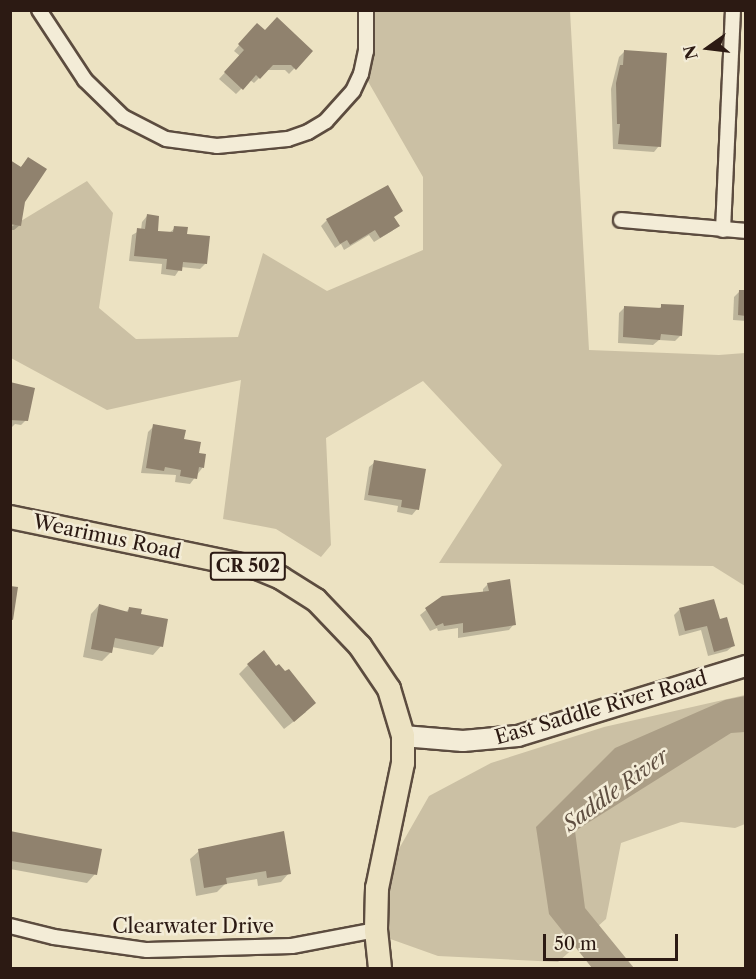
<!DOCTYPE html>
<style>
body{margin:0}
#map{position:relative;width:756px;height:979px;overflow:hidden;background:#ece2c2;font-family:"Libre Caslon Text",serif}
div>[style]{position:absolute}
.green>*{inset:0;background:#cbc0a4}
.water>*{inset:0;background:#ab9e86}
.shadow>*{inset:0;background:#0003}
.building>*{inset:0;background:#90826e}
.roads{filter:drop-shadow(2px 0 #5c4c3f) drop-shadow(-2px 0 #5c4c3f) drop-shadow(0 2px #5c4c3f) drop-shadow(0 -2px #5c4c3f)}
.street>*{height:14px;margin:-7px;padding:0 7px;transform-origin:7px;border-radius:7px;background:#f3ecd7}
.secondary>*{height:20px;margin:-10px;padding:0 10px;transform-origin:10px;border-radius:10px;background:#f3ecd7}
.primary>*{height:22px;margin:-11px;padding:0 11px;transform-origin:11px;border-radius:11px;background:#ece2c2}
span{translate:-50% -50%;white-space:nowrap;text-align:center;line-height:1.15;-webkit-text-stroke:5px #f3ecd7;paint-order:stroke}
.shield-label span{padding:2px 4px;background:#f3ecd7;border:2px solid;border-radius:4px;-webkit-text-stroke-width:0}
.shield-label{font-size:18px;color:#2c1a13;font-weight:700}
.street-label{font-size:20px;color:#2c1a13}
.water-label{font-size:21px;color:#5f4f41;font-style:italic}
.frame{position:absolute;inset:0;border:12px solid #2c1a13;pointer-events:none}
.north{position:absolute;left:678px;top:18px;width:60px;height:60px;-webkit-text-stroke:4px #f3ecd7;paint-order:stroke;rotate:256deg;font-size:16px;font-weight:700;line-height:24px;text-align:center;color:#2c1a13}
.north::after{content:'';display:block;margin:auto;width:21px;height:27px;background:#2c1a13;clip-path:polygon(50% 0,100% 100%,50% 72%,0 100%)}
.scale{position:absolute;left:543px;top:934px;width:135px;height:27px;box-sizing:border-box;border:3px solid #2c1a13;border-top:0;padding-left:8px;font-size:18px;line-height:21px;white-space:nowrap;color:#2c1a13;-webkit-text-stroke:4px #f3ecd7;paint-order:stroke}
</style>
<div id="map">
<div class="green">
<i style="clip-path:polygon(360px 11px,570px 11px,589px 350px,719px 355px,745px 353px,745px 586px,713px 566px,439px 563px,502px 465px,423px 381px,326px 438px,331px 545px,321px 557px,276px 529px,223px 519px,241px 380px,107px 410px,11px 358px,11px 227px,87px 181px,113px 213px,99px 308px,136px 339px,238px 337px,263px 253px,327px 291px,423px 250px,423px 177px,362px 71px)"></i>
<i style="clip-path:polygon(745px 695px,745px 824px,735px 828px,681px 822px,621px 843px,606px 919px,558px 962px,438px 956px,382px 936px,392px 861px,429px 796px,491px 763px,604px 727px)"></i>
</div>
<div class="water">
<i style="clip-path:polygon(745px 696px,745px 732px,731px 733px,575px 831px,585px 908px,634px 968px,592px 968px,549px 914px,536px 827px,615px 748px,725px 700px)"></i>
</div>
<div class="shadow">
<i style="clip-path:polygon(252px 30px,265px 32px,311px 51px,289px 74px,285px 70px,267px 70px,254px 83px,250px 80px,236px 94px,219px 79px,240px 56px,234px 51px)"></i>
<i style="clip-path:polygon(624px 52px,659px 146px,654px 152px,613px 149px,611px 89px,619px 57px)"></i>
<i style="clip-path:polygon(28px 159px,20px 225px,14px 230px,10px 230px,10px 162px,20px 168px)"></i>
<i style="clip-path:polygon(401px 211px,387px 219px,398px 226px,392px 231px,374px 242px,369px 235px,344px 250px,341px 244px,335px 248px,321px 226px,327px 220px)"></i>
<i style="clip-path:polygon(147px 216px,156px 232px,169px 233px,175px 228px,206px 263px,200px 269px,181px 267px,175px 276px,161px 274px,162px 264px,129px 261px,132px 235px,141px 230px,142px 222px)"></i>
<i style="clip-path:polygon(740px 291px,746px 292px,746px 321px,733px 320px,734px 297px)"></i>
<i style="clip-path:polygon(662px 306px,681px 335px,675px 341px,659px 340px,653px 345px,618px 343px,619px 313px,625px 307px,658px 309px)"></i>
<i style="clip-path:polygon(10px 384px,26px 420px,21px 425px,15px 424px,12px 427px)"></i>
<i style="clip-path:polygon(154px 426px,183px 440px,203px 467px,190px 484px,175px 482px,176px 475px,141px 473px,148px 432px)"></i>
<i style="clip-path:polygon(375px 462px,417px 509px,412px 515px,397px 512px,398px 506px,364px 500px,369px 467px)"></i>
<i style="clip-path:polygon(488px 584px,514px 624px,509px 630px,458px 638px,458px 628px,438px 631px,437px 628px,430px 631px,420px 615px,442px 597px,483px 593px,483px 589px)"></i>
<i style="clip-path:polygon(99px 605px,126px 612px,130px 608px,140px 615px,161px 646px,153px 655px,112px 647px,111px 652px,102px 661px,83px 657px,91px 614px)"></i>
<i style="clip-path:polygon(679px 610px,718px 621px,733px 646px,727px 651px,708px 656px,701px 630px,679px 636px,674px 615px)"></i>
<i style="clip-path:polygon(248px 665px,306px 712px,284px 729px,239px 674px)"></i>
<i style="clip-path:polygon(10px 834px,95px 874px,87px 883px,10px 869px)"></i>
<i style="clip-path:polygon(199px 851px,289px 873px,281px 882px,258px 886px,257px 879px,225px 884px,217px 892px,196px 896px,190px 859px)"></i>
</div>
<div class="building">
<i style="clip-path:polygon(277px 17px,313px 51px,296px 70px,291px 65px,273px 65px,260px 79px,256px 75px,243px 90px,224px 72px,244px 50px,238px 44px,257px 23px,265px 30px)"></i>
<i style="clip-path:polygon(624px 50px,667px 53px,661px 147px,618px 144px,620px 124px,617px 124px,616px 83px,620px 65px,623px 65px)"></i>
<i style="clip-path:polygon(28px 157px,47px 169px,25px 202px,21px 226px,10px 224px,10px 160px,21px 167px)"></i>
<i style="clip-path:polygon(388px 185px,403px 211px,394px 217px,400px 226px,380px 238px,375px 230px,350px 245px,347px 240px,340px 244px,326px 219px)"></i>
<i style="clip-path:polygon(147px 214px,159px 216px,158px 231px,173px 232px,174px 226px,188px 227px,187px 234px,210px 236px,207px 264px,183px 262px,182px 271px,166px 269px,167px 259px,134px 256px,137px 228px,145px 229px)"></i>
<i style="clip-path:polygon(739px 290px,746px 290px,746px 316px,738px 315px)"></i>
<i style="clip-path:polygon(661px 304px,684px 305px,682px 336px,661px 334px,660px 340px,623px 337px,624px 306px,661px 308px)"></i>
<i style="clip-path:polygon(10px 382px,35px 388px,28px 421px,10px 420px)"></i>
<i style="clip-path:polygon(153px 424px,186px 430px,184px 439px,201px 442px,199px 453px,206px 454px,204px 468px,199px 467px,197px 479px,180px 476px,181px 470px,165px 467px,164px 471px,146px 468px)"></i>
<i style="clip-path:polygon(374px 460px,426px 469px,419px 510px,401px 507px,402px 500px,368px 495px)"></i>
<i style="clip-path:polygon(510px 579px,516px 625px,463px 633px,463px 623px,444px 626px,443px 623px,436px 626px,425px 608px,442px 596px,489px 591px,487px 583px)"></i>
<i style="clip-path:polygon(10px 586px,18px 587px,13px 620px,10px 619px)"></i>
<i style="clip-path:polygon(714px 599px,720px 619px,727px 617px,735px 646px,714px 652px,707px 626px,685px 631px,679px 608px)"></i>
<i style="clip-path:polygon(99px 604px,128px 612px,129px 607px,142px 609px,141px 614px,168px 619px,163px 647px,115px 638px,112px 653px,91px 649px)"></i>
<i style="clip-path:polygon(264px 650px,276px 666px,279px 664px,285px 671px,289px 669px,316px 703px,294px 722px,247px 664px)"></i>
<i style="clip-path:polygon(10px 831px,102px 849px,97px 875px,11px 861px)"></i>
<i style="clip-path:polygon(284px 831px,291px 874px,267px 878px,266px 871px,226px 878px,227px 884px,204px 888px,198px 849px)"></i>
</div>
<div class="roads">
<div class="street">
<i style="left:39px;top:10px;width:84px;rotate:56.7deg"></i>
<i style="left:85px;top:80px;width:53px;rotate:44.2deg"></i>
<i style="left:123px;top:117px;width:48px;rotate:27.1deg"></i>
<i style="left:166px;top:139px;width:51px;rotate:7.8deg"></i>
<i style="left:217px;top:146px;width:71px;rotate:-5.6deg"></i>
<i style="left:288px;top:139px;width:21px;rotate:-19deg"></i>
<i style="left:308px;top:132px;width:21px;rotate:-31deg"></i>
<i style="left:326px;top:121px;width:40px;rotate:-48deg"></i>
<i style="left:353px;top:91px;width:19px;rotate:-65deg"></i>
<i style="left:361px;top:74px;width:24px;rotate:-78deg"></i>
<i style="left:366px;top:51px;width:41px;rotate:-90deg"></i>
<i style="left:621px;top:220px;width:125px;rotate:5deg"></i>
<i style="left:723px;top:230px;width:220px;rotate:-87.4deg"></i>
<i style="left:10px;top:926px;width:45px;rotate:14deg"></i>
<i style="left:54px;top:937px;width:94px;rotate:8deg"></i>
<i style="left:147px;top:950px;width:145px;rotate:-1.6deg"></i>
<i style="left:292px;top:946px;width:86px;rotate:-10.8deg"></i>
</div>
<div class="secondary">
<i style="left:403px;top:736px;width:60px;rotate:4.8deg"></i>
<i style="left:463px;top:741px;width:55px;rotate:-5.2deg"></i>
<i style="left:518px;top:736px;width:239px;rotate:-17.1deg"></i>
</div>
<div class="primary">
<i style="left:10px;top:517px;width:255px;rotate:11.7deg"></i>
<i style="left:260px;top:569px;width:23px;rotate:23deg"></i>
<i style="left:281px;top:578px;width:41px;rotate:32.2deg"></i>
<i style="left:316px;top:600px;width:64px;rotate:46.3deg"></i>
<i style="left:360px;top:646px;width:52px;rotate:56deg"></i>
<i style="left:389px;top:689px;width:49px;rotate:73.4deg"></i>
<i style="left:403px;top:736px;width:27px;rotate:90deg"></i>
<i style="left:403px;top:763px;width:128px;rotate:101.7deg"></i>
<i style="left:377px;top:888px;width:42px;rotate:91.4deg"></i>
<i style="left:376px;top:930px;width:38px;rotate:84deg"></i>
</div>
</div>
<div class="shield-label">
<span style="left:248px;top:566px">CR 502</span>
</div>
<div class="street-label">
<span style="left:107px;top:537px;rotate:12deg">Wearimus Road</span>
<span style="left:601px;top:708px;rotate:-16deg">East Saddle River Road</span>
<span style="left:193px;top:926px">Clearwater Drive</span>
</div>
<div class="water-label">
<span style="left:616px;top:790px;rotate:-36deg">Saddle River</span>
</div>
<div class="frame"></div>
<div class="north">N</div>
<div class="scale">50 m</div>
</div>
